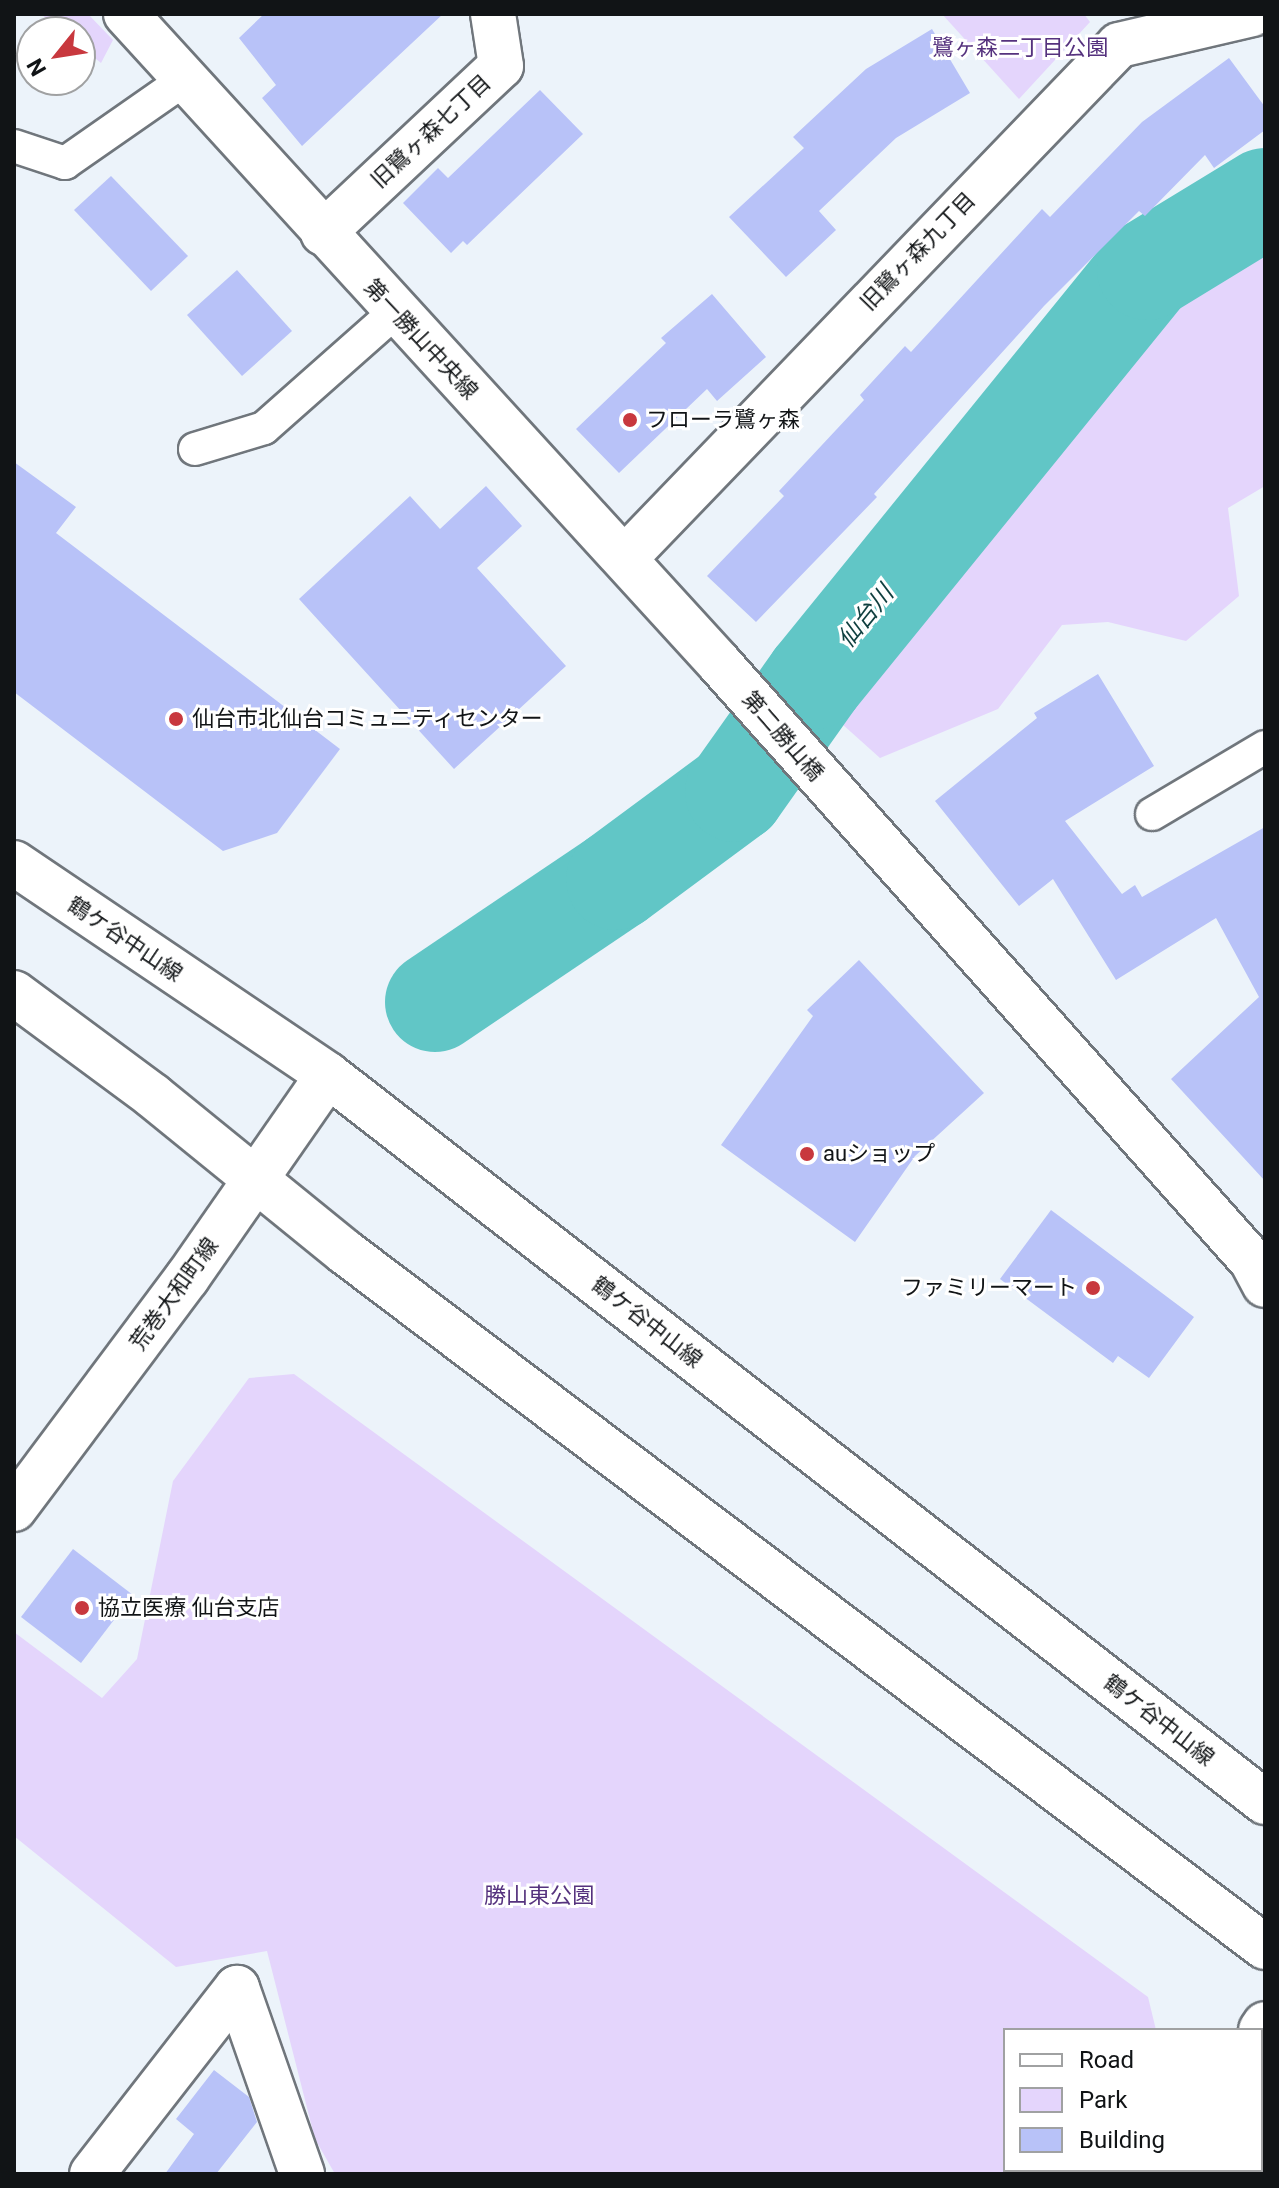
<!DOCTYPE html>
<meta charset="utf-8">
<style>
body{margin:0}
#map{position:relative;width:1279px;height:2188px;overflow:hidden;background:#ecf3fa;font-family:Roboto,"Noto Sans JP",sans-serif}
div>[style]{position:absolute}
.green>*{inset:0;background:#e4d5fc}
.river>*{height:100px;margin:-50px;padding:0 50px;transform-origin:50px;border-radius:50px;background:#61c6c6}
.building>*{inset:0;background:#b8c2f8}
.roads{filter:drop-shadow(2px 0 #70767c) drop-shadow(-2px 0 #70767c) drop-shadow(0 2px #70767c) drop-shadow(0 -2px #70767c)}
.service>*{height:32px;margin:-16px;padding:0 16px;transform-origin:16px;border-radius:16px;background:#fff}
.minor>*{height:44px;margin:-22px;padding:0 22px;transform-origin:22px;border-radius:22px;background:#fff}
.tertiary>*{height:44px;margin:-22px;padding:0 22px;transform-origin:22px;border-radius:22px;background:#fff}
.dots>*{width:22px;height:22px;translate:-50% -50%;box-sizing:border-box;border:4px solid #fff;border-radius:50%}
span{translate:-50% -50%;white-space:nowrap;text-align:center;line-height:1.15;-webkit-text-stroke:6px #fff;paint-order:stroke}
.park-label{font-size:22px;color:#55327e}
.street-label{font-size:22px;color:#111416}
.poi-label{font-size:22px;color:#111416}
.left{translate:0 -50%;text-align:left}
.right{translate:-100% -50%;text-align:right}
.water-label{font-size:24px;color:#0f3f3f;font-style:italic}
.frame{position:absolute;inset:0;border:16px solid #111416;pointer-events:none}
.legend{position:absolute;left:1003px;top:2028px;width:260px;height:144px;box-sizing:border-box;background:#fff;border:2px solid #a0a1a2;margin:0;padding:10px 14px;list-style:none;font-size:24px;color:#111416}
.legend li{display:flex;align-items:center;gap:16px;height:40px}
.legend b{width:40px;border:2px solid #a0a1a2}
.north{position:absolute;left:16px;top:16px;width:80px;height:80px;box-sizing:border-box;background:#fff;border:2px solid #a0a1a2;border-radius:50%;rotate:240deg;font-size:22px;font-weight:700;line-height:32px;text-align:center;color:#111416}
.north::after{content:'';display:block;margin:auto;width:28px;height:36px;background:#c8383e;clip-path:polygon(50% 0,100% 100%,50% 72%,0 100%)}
</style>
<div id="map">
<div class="green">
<i style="clip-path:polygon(41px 14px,88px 14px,113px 40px,101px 63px,80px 46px,80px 32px,63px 32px)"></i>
<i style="clip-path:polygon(942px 14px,1084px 14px,1090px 22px,1019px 99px)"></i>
<i style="clip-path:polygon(1265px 223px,1265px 486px,1228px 508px,1239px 596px,1186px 641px,1108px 622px,1062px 625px,998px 709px,880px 758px,813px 698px,1025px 441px,1146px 318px)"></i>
<i style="clip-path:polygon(294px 1374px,1148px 1997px,1156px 2030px,1005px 2030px,1005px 2170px,1071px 2170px,1068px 2174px,335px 2174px,315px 2139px,267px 1951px,176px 1967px,14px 1836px,14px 1632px,102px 1698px,137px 1659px,173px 1481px,249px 1378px)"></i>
</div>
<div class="river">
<i style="left:435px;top:1002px;width:218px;rotate:-34deg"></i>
<i style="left:616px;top:880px;width:148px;rotate:-36.5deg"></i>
<i style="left:735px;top:792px;width:138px;rotate:-54.7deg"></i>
<i style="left:815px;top:679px;width:527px;rotate:-50.93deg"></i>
<i style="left:1147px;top:270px;width:138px;rotate:-31.4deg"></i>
</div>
<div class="building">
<i style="clip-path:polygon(264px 14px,443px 14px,302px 146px,262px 98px,276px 85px,239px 38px)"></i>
<i style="clip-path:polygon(932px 29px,970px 93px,896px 138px,819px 211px,836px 230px,786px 277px,729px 217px,804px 148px,793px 137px,866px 69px)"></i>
<i style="clip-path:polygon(1229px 58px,1265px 107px,1265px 130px,1214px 168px,1205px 155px,1145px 216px,1139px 211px,1044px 306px,874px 494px,877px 497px,756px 622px,707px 576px,784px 496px,779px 491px,864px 400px,860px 395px,905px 346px,911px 352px,1042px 209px,1050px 217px,1142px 122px)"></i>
<i style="clip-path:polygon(540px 90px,583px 134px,467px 245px,463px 241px,451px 253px,403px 203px,438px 168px,448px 178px)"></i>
<i style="clip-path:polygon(111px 176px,188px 256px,151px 291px,74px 210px)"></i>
<i style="clip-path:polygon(237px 270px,292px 331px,242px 376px,187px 315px)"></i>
<i style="clip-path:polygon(712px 294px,766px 357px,717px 401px,707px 389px,619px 473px,576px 429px,666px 343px,661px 338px)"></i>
<i style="clip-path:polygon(14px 462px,76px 507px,56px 533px,340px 749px,277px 833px,223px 851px,14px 692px)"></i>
<i style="clip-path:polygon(486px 486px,522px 526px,477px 568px,566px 666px,454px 769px,299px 599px,410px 496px,440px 529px)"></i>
<i style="clip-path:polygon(1098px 674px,1154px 766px,1065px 821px,1122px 894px,1135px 885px,1142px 897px,1265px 827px,1265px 1181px,1171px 1079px,1259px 997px,1216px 918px,1116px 980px,1053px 879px,1019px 906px,935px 801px,1037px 718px,1034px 713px)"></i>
<i style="clip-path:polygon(859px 960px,984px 1093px,915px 1156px,855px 1242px,721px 1145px,813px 1016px,807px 1010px)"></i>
<i style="clip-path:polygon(1051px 1210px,1194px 1317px,1149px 1378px,1118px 1356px,1113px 1363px,1000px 1279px)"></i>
<i style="clip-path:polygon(73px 1549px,133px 1595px,81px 1663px,21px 1617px)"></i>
<i style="clip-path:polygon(214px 2070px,249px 2097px,257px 2122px,216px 2174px,165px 2174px,194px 2134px,176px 2119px)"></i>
</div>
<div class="roads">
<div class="service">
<i style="left:14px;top:146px;width:54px;rotate:18.4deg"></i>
<i style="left:65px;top:163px;width:145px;rotate:-34.9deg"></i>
<i style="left:195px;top:449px;width:72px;rotate:-16.9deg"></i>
<i style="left:264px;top:428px;width:175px;rotate:-41.5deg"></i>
<i style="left:1152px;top:814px;width:131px;rotate:-30.7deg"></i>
</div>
<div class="minor">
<i style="left:323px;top:233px;width:244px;rotate:-43.2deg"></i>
<i style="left:501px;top:66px;width:53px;rotate:-98.7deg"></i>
<i style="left:625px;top:558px;width:712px;rotate:-46.08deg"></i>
<i style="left:1119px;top:45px;width:137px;rotate:-13.1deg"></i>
<i style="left:92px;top:2174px;width:236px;rotate:-52.1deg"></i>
<i style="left:237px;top:1988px;width:197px;rotate:70.7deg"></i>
</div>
<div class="tertiary">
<i style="left:126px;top:14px;width:879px;rotate:47.58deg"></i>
<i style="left:719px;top:663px;width:801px;rotate:48.29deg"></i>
<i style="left:1252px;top:1261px;width:27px;rotate:62deg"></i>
<i style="left:14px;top:863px;width:379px;rotate:34deg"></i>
<i style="left:328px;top:1075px;width:1186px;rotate:37.81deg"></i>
<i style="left:14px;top:993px;width:173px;rotate:36.5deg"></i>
<i style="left:153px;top:1096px;width:247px;rotate:39.1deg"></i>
<i style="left:345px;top:1252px;width:1153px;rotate:37.07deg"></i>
<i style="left:14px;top:1509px;width:289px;rotate:-53.2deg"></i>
<i style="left:187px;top:1278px;width:247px;rotate:-55.2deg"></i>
<i style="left:1261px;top:2030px;width:7px;rotate:-56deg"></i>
<i style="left:1148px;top:2174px;width:5px;rotate:-53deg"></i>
</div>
</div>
<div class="dots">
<i style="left:630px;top:420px;background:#c8383e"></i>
<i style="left:176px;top:719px;background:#c8383e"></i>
<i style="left:807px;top:1154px;background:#c8383e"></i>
<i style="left:1093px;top:1288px;background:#c8383e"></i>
<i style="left:82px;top:1608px;background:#c8383e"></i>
</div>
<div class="park-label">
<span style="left:1020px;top:48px">鷺ヶ森二丁目公園</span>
<span style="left:539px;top:1896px">勝山東公園</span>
</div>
<div class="street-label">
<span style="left:431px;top:131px;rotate:-43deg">旧鷺ヶ森七丁目</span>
<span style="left:918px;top:251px;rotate:-46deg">旧鷺ヶ森九丁目</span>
<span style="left:421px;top:339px;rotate:47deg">第一勝山中央線</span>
<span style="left:783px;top:736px;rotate:49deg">第二勝山橋</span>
<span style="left:125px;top:939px;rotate:34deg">鶴ケ谷中山線</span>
<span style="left:174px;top:1294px;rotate:-54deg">荒巻大和町線</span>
<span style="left:647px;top:1322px;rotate:38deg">鶴ケ谷中山線</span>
<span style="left:1159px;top:1720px;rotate:38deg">鶴ケ谷中山線</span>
</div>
<div class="poi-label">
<span class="left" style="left:646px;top:420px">フローラ鷺ヶ森</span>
<span class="left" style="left:192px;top:719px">仙台市北仙台コミュニティセンター</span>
<span class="left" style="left:823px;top:1154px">auショップ</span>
<span class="right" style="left:1077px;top:1288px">ファミリーマート</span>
<span class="left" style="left:98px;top:1608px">協立医療 仙台支店</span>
</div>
<div class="water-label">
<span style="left:866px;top:617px;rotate:-51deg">仙台川</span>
</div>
<div class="frame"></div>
<ul class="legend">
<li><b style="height:10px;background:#fff"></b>Road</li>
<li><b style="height:22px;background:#e4d5fc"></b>Park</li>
<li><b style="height:22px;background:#b8c2f8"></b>Building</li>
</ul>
<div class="north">N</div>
</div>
